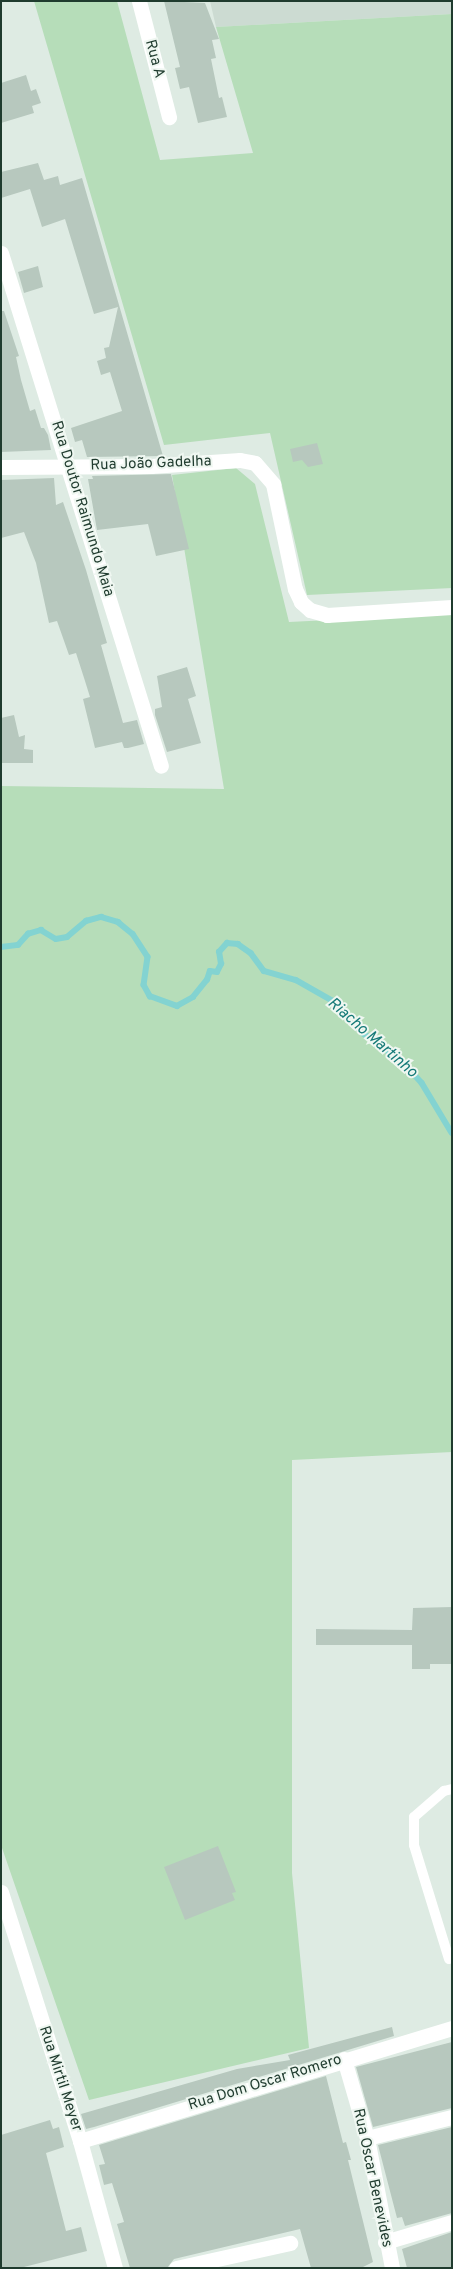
<!DOCTYPE html>
<meta charset="utf-8">
<style>
body{margin:0}
#map{position:relative;width:453px;height:2269px;overflow:hidden;background:#deebe3;font-family:Overpass,sans-serif}
div>[style]{position:absolute}
.built>*{inset:0;background:#ccdbd2}
.green>*{inset:0;background:#b6ddb9}
.stream>*{height:5.5px;margin:-2.75px;padding:0 2.75px;transform-origin:2.75px;border-radius:2.75px;background:#83d3d1}
.building>*{inset:0;background:#b7c8be}
.lane>*{height:10px;margin:-5px;padding:0 5px;transform-origin:5px;border-radius:5px;background:#fff}
.street>*{height:15px;margin:-7.5px;padding:0 7.5px;transform-origin:7.5px;border-radius:7.5px;background:#fff}
span{translate:-50% -50%;white-space:nowrap;text-align:center;line-height:1.15;-webkit-text-stroke:4px #eff7f1;paint-order:stroke}
.street-label{font-size:15px;color:#1f3b2e}
.water-label{font-size:16px;color:#167a78;font-style:italic}
.frame{position:absolute;inset:0;border:2px solid #1f3b2e;pointer-events:none}
</style>
<div id="map">
<div class="built">
<i style="clip-path:polygon(210px 1px,452px 1px,452px 14px,216px 27px)"></i>
</div>
<div class="green">
<i style="clip-path:polygon(34px 1px,117px 1px,160px 160px,253px 153px,216px 27px,452px 14px,452px 588px,307px 595px,270px 433px,164px 445px)"></i>
<i style="clip-path:polygon(236px 468px,255px 484px,289px 622px,452px 614px,452px 1452px,292px 1460px,292px 1873px,309px 2048px,89px 2100px,1px 1845px,1px 786px,224px 789px,172px 475px)"></i>
</div>
<div class="stream">
<i style="left:1px;top:947px;width:17px;rotate:-7deg"></i>
<i style="left:18px;top:945px;width:15px;rotate:-48deg"></i>
<i style="left:28px;top:934px;width:14px;rotate:-17deg"></i>
<i style="left:41px;top:930px;width:17px;rotate:31deg"></i>
<i style="left:56px;top:939px;width:11px;rotate:-10deg"></i>
<i style="left:67px;top:937px;width:25px;rotate:-40deg"></i>
<i style="left:86px;top:921px;width:16px;rotate:-15deg"></i>
<i style="left:101px;top:917px;width:18px;rotate:16deg"></i>
<i style="left:118px;top:922px;width:19px;rotate:39deg"></i>
<i style="left:133px;top:934px;width:27px;rotate:57deg"></i>
<i style="left:148px;top:957px;width:28px;rotate:98deg"></i>
<i style="left:144px;top:985px;width:13px;rotate:61deg"></i>
<i style="left:150px;top:996px;width:29px;rotate:20deg"></i>
<i style="left:177px;top:1006px;width:18px;rotate:-29deg"></i>
<i style="left:193px;top:997px;width:22px;rotate:-51deg"></i>
<i style="left:207px;top:980px;width:9px;rotate:-72deg"></i>
<i style="left:210px;top:971px;width:7px;rotate:8deg"></i>
<i style="left:217px;top:972px;width:9px;rotate:-63deg"></i>
<i style="left:221px;top:964px;width:12px;rotate:-99deg"></i>
<i style="left:219px;top:952px;width:12px;rotate:-48deg"></i>
<i style="left:227px;top:943px;width:11px;rotate:5deg"></i>
<i style="left:238px;top:944px;width:16px;rotate:35deg"></i>
<i style="left:251px;top:953px;width:22px;rotate:54deg"></i>
<i style="left:264px;top:971px;width:33px;rotate:16deg"></i>
<i style="left:296px;top:980px;width:43px;rotate:29.6deg"></i>
<i style="left:333px;top:1001px;width:44px;rotate:46.8deg"></i>
<i style="left:363px;top:1033px;width:49px;rotate:35.9deg"></i>
<i style="left:403px;top:1062px;width:28px;rotate:48deg"></i>
<i style="left:422px;top:1083px;width:58px;rotate:59deg"></i>
</div>
<div class="building">
<i style="clip-path:polygon(164px 1px,205px 3px,219px 39px,212px 40px,216px 58px,211px 59px,219px 98px,222px 97px,227px 117px,198px 123px,189px 87px,180px 89px,175px 68px,180px 67px)"></i>
<i style="clip-path:polygon(26px 75px,31px 91px,36px 89px,41px 103px,32px 106px,34px 113px,1px 123px,1px 83px)"></i>
<i style="clip-path:polygon(38px 163px,44px 180px,58px 176px,60px 185px,82px 178px,163px 456px,87px 457px,82px 440px,75px 442px,71px 428px,122px 411px,110px 372px,101px 375px,97px 361px,106px 358px,104px 348px,109px 347px,118px 307px,94px 314px,65px 219px,42px 227px,30px 189px,1px 198px,1px 172px)"></i>
<i style="clip-path:polygon(38px 266px,43px 287px,24px 293px,18px 272px)"></i>
<i style="clip-path:polygon(1px 311px,4px 311px,19px 356px,16px 357px,21px 380px,30px 411px,35px 409px,41px 428px,44px 428px,48px 435px,51px 450px,1px 452px)"></i>
<i style="clip-path:polygon(317px 443px,323px 464px,308px 467px,302px 460px,293px 462px,290px 449px)"></i>
<i style="clip-path:polygon(171px 474px,189px 549px,156px 556px,148px 524px,97px 530px,88px 479px,93px 479px,92px 476px)"></i>
<i style="clip-path:polygon(54px 478px,56px 505px,63px 502px,86px 570px,107px 643px,101px 645px,123px 723px,137px 720px,144px 744px,128px 748px,124px 748px,122px 742px,95px 748px,83px 699px,90px 697px,85px 681px,76px 653px,69px 655px,57px 621px,49px 623px,36px 563px,24px 532px,1px 538px,1px 480px)"></i>
<i style="clip-path:polygon(187px 667px,196px 696px,188px 699px,201px 743px,167px 752px,155px 715px,155px 709px,162px 707px,157px 676px)"></i>
<i style="clip-path:polygon(14px 715px,19px 737px,25px 735px,24px 749px,33px 750px,33px 763px,1px 763px,1px 718px)"></i>
<i style="clip-path:polygon(452px 1607px,451px 1664px,430px 1664px,430px 1669px,412px 1669px,412px 1645px,316px 1645px,316px 1629px,412px 1630px,413px 1608px)"></i>
<i style="clip-path:polygon(218px 1846px,236px 1892px,232px 1893px,235px 1900px,185px 1920px,164px 1867px)"></i>
<i style="clip-path:polygon(392px 2027px,394px 2036px,94px 2127px,86px 2129px,81px 2114px,237px 2069px,290px 2060px,288px 2055px)"></i>
<i style="clip-path:polygon(452px 2042px,452px 2108px,373px 2127px,356px 2067px)"></i>
<i style="clip-path:polygon(326px 2076px,343px 2143px,346px 2142px,351px 2160px,348px 2160px,373px 2262px,361px 2268px,311px 2268px,300px 2229px,174px 2259px,167px 2268px,130px 2268px,117px 2224px,124px 2222px,112px 2183px,104px 2185px,99px 2165px,105px 2164px,99px 2145px)"></i>
<i style="clip-path:polygon(50px 2120px,53px 2129px,59px 2127px,64px 2147px,46px 2153px,66px 2231px,81px 2227px,87px 2251px,20px 2268px,1px 2268px,1px 2135px)"></i>
<i style="clip-path:polygon(452px 2127px,452px 2213px,405px 2226px,402px 2217px,397px 2218px,378px 2145px)"></i>
<i style="clip-path:polygon(452px 2232px,452px 2268px,407px 2268px,402px 2249px)"></i>
</div>
<div class="lane">
<i style="left:449px;top:1959px;width:119px;rotate:-107.1deg"></i>
<i style="left:414px;top:1845px;width:28px;rotate:-90deg"></i>
<i style="left:414px;top:1817px;width:40px;rotate:-41deg"></i>
<i style="left:444px;top:1791px;width:8px;rotate:-14deg"></i>
</div>
<div class="street">
<i style="left:139px;top:1px;width:120px;rotate:75.5deg"></i>
<i style="left:1px;top:253px;width:537px;rotate:72.68deg"></i>
<i style="left:1px;top:467px;width:150px;rotate:-0.4deg"></i>
<i style="left:151px;top:466px;width:89px;rotate:-3.9deg"></i>
<i style="left:240px;top:460px;width:15px;rotate:11deg"></i>
<i style="left:255px;top:463px;width:28px;rotate:49deg"></i>
<i style="left:273px;top:484px;width:107px;rotate:78.2deg"></i>
<i style="left:295px;top:589px;width:14px;rotate:65deg"></i>
<i style="left:301px;top:602px;width:12px;rotate:42deg"></i>
<i style="left:310px;top:610px;width:18px;rotate:16deg"></i>
<i style="left:327px;top:615px;width:125px;rotate:-3.7deg"></i>
<i style="left:1px;top:1892px;width:261px;rotate:72.4deg"></i>
<i style="left:80px;top:2141px;width:132px;rotate:74.6deg"></i>
<i style="left:344px;top:2059px;width:82px;rotate:73.8deg"></i>
<i style="left:367px;top:2138px;width:132px;rotate:79.1deg"></i>
<i style="left:367px;top:2138px;width:88px;rotate:-13.9deg"></i>
<i style="left:80px;top:2141px;width:389px;rotate:-16.9deg"></i>
<i style="left:385px;top:2242px;width:70px;rotate:-16.6deg"></i>
<i style="left:176px;top:2268px;width:117px;rotate:-12.4deg"></i>
</div>
<div class="street-label">
<span style="left:154px;top:59px;rotate:75deg">Rua A</span>
<span style="left:151px;top:464px;rotate:-2deg">Rua João Gadelha</span>
<span style="left:82px;top:509px;rotate:73deg">Rua Doutor Raimundo Maia</span>
<span style="left:60px;top:2079px;rotate:72deg">Rua Mirtil Meyer</span>
<span style="left:265px;top:2083px;rotate:-17deg">Rua Dom Oscar Romero</span>
<span style="left:372px;top:2178px;rotate:78deg">Rua Oscar Benevides</span>
</div>
<div class="water-label">
<span style="left:372px;top:1038px;rotate:41deg">Riacho Martinho</span>
</div>
<div class="frame"></div>
</div>
